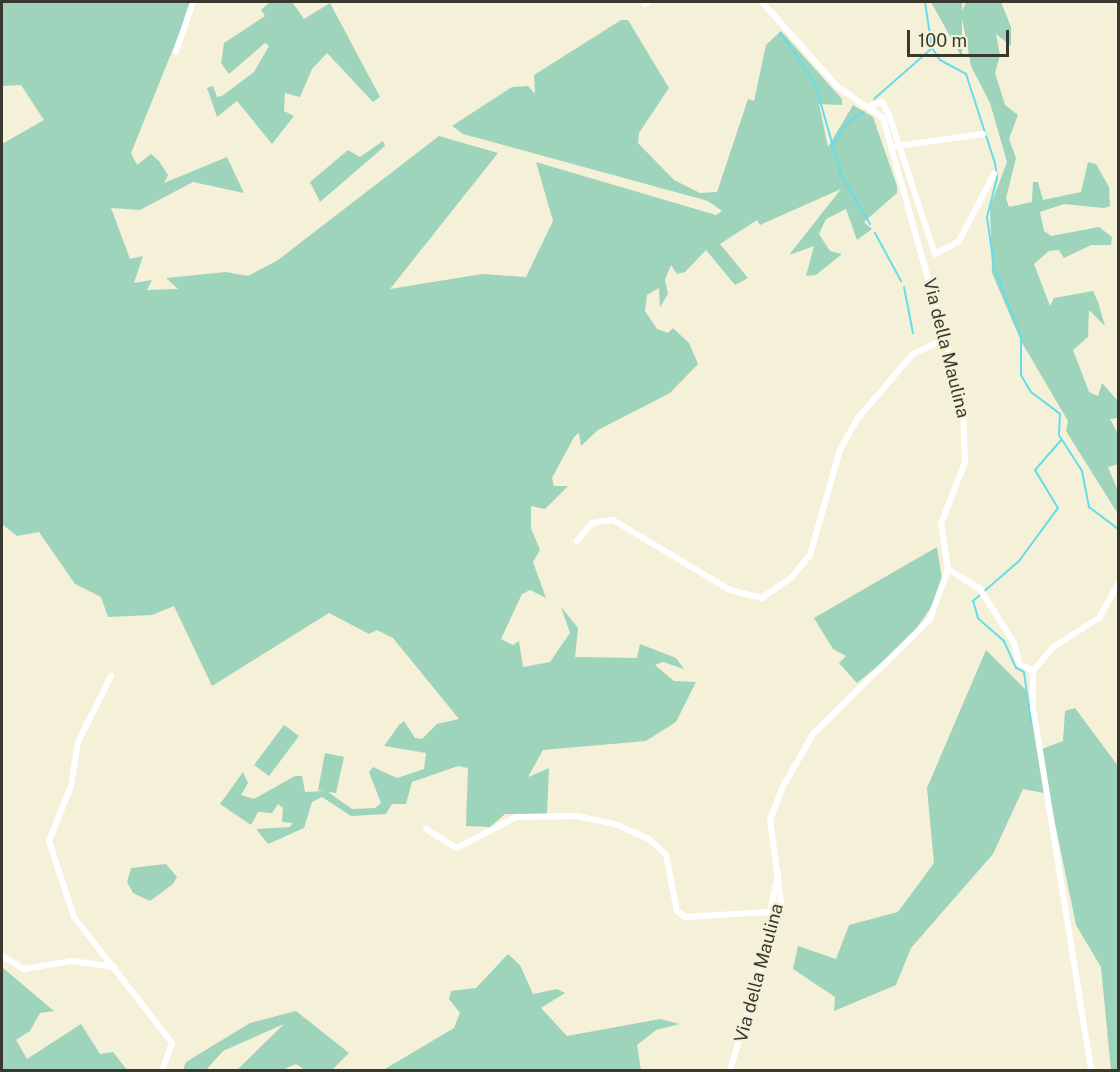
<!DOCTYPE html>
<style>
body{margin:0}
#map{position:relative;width:1120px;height:1072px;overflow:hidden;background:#f5f1d8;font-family:"Public Sans",sans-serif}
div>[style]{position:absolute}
.green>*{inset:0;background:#9dd4bb}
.stream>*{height:2px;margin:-1px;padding:0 1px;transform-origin:1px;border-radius:1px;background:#65ddea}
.minor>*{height:6px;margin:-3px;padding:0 3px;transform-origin:3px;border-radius:3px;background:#fff}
span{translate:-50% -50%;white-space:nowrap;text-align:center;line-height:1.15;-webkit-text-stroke:5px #f5f1d8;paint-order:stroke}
.street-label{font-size:18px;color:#3a382e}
.frame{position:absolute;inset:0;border:3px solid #3a382e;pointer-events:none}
.scale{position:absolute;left:907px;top:30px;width:102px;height:27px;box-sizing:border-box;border:3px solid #3a382e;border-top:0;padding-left:8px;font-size:18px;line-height:21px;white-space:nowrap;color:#3a382e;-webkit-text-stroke:4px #f5f1d8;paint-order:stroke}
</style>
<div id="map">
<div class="green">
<i style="clip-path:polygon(2px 2px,192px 2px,131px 153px,137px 165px,151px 154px,159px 161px,168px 175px,164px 183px,227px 157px,244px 193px,193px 182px,140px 210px,111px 208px,130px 259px,143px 256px,134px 283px,152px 280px,147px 290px,178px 289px,166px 278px,226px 272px,248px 276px,278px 260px,439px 136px,498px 153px,390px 289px,482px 274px,526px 277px,553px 221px,536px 162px,716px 215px,722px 211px,708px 201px,463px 134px,452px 126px,512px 87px,528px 86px,535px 94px,534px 75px,621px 20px,628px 20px,669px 88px,639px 133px,638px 143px,674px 180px,700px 193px,717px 192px,748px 99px,754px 101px,766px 45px,781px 31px,842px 99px,842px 105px,819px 104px,828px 147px,853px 105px,873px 117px,897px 186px,897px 193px,864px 222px,872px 229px,857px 240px,846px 209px,826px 219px,819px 234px,830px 251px,842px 254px,816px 275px,806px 276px,814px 246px,789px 255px,841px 189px,760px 225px,757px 220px,720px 244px,748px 278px,735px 285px,706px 250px,685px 272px,677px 274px,671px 265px,665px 280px,668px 294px,660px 307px,659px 288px,647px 295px,645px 311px,657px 329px,668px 333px,673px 328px,689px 343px,698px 364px,670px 393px,598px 430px,581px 446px,579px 433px,574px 437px,552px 478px,554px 486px,568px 486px,545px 509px,531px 506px,531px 528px,540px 550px,533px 562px,546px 598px,530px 590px,522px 594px,501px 639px,513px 645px,519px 641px,523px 667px,550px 662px,570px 633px,561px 607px,578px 628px,575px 657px,637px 658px,640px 644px,676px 658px,684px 669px,663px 662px,655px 665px,674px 681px,696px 682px,676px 722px,646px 741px,543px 750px,528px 777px,549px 768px,547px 814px,505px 814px,490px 827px,466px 826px,468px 768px,458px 766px,412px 782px,406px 804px,392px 804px,386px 814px,351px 816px,322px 797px,312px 802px,304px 828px,268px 844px,256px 829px,290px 827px,293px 823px,282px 822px,283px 808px,278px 804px,272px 813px,258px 812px,251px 825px,220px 804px,243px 772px,248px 783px,241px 795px,254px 799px,295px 776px,302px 776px,305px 792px,323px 791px,318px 790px,325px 753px,344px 757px,336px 793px,328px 792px,352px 809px,375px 808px,381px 803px,369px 772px,373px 767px,397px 778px,424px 769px,426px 753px,384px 746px,399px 725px,404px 721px,415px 738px,422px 739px,437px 724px,459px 719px,393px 638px,377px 630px,369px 634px,329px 613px,212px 686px,174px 606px,152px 615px,108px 617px,101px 597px,75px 584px,39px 532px,17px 536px,2px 524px,2px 144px,44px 120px,21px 85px,2px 86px)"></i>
<i style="clip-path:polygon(270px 2px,292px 2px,304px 19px,330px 3px,380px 97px,373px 102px,327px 53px,312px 69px,300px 97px,285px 93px,284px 111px,294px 116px,272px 144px,237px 101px,217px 117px,207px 88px,213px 86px,217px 97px,222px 96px,254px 72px,269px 46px,265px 43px,229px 74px,221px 63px,224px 43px,265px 16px,261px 10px)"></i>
<i style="clip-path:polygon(931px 2px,962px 2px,962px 58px)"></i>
<i style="clip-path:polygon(966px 2px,1001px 2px,1011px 27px,1011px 46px,996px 34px,1000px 55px,995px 73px,1005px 105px,1018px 115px,1009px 139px,1016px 158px,1006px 198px,1009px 207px,1032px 202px,1033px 182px,1038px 182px,1043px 200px,1081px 192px,1088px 162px,1096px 164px,1109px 187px,1110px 206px,1104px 208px,1064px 204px,1040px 212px,1044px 231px,1051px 236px,1099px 227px,1112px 237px,1111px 245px,1091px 245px,1064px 258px,1059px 250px,1049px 251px,1034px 264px,1050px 306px,1054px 298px,1093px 291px,1098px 302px,1105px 326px,1089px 310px,1088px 337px,1073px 350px,1089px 392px,1098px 396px,1102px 383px,1118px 401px,1118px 418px,1110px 419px,1118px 434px,1118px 464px,1108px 467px,1118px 491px,1118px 514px,1066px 431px,1068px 421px,1021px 341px,992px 273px,990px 207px,1007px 162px,990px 103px,971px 66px,961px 13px)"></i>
<i style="clip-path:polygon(383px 141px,385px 146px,320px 202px,310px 182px,348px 150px,360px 157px)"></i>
<i style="clip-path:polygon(937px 547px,943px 585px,934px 603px,907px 642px,857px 683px,839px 663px,846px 656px,833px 649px,814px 618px)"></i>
<i style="clip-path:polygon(986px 650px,1026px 690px,1042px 749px,1063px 741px,1065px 711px,1075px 708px,1118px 766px,1118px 1070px,1111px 1070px,1101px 967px,1076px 925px,1049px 794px,1023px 789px,993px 854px,911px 948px,896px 985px,834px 1011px,835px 997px,793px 969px,798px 946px,836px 959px,849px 925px,898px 912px,934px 863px,927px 788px)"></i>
<i style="clip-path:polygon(284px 725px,299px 736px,269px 776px,254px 765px)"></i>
<i style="clip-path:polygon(166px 864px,177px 877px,173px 884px,150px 901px,133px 893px,127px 882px,131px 868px)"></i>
<i style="clip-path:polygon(508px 954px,520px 965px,533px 994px,557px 989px,565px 993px,541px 1008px,567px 1036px,660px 1019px,680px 1024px,656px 1030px,637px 1045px,641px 1070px,371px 1070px,385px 1069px,454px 1028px,460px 1013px,449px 999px,451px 991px,476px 988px)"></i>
<i style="clip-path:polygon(2px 967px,54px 1011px,40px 1013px,30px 1031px,16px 1040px,27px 1059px,81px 1024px,100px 1054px,113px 1052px,127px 1070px,2px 1070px)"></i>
<i style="clip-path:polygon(296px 1011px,349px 1053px,332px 1070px,305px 1070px,296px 1064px,282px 1070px,237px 1070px,284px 1024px,223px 1051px,206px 1070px,183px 1070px,186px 1062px,250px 1023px)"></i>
</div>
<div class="stream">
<i style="left:925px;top:2px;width:47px;rotate:81.3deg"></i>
<i style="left:932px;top:48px;width:14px;rotate:56deg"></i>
<i style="left:940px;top:60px;width:30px;rotate:28deg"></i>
<i style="left:966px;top:74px;width:94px;rotate:72deg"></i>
<i style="left:995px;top:163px;width:15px;rotate:82deg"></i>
<i style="left:997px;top:178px;width:40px;rotate:104.4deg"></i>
<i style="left:987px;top:217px;width:50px;rotate:82deg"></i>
<i style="left:994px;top:267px;width:76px;rotate:69.2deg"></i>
<i style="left:1021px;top:338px;width:37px;rotate:90deg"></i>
<i style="left:1021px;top:375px;width:20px;rotate:60deg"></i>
<i style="left:1031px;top:392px;width:36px;rotate:37deg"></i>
<i style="left:1060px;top:414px;width:21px;rotate:93deg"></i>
<i style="left:1059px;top:435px;width:43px;rotate:57.4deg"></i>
<i style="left:1082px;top:471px;width:37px;rotate:79deg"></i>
<i style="left:1089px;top:507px;width:36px;rotate:37deg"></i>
<i style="left:780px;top:33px;width:61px;rotate:55deg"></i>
<i style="left:815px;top:83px;width:96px;rotate:74.2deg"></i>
<i style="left:841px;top:175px;width:57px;rotate:59.4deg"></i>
<i style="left:874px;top:99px;width:77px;rotate:-41.3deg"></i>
<i style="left:831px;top:147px;width:29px;rotate:-56deg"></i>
<i style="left:847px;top:123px;width:20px;rotate:-33deg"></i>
<i style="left:875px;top:233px;width:55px;rotate:61.6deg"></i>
<i style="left:904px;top:287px;width:47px;rotate:78.9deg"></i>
<i style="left:1031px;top:723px;width:51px;rotate:-97.8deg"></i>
<i style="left:1024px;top:672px;width:9px;rotate:-153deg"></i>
<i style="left:1016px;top:668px;width:30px;rotate:-114deg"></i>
<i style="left:1004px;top:641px;width:35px;rotate:-139deg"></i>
<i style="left:978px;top:618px;width:18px;rotate:-106deg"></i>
<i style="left:973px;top:601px;width:61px;rotate:-41deg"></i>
<i style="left:1019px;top:561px;width:66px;rotate:-53.7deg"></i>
<i style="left:1058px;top:508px;width:44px;rotate:-121.2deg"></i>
<i style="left:1035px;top:470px;width:40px;rotate:-49deg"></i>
</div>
<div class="minor">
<i style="left:645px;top:4px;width:4px;rotate:-34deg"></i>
<i style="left:176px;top:52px;width:53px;rotate:-71.2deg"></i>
<i style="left:871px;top:106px;width:12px;rotate:-20deg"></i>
<i style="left:882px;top:102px;width:15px;rotate:62deg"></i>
<i style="left:889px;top:115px;width:146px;rotate:71.7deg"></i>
<i style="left:935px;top:254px;width:27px;rotate:-28deg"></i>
<i style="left:959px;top:241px;width:76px;rotate:-62.4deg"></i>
<i style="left:897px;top:146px;width:87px;rotate:-7.9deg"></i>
<i style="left:577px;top:541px;width:23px;rotate:-50deg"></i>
<i style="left:592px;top:523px;width:21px;rotate:-8deg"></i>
<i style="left:613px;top:520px;width:136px;rotate:30.9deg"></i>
<i style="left:730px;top:590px;width:33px;rotate:14deg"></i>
<i style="left:762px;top:598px;width:37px;rotate:-35deg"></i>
<i style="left:792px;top:577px;width:28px;rotate:-51deg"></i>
<i style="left:810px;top:555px;width:109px;rotate:-74.1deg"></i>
<i style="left:840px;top:450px;width:37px;rotate:-61deg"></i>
<i style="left:858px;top:418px;width:84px;rotate:-49.3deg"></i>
<i style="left:913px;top:354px;width:31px;rotate:-25deg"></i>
<i style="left:948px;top:569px;width:38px;rotate:32deg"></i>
<i style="left:980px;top:589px;width:64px;rotate:57.8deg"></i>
<i style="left:1014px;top:643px;width:21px;rotate:76deg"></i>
<i style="left:1019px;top:663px;width:16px;rotate:30deg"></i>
<i style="left:1033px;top:671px;width:30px;rotate:-50deg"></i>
<i style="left:1052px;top:648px;width:56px;rotate:-32.6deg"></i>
<i style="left:1099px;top:618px;width:39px;rotate:-61deg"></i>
<i style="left:1033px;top:671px;width:36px;rotate:90deg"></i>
<i style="left:1033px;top:707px;width:368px;rotate:80.9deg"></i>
<i style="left:111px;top:676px;width:74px;rotate:116.6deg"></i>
<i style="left:78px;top:742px;width:45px;rotate:99deg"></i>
<i style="left:71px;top:786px;width:59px;rotate:111.8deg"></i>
<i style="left:49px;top:841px;width:80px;rotate:71.8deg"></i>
<i style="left:74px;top:917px;width:160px;rotate:52.1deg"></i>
<i style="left:172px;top:1043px;width:29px;rotate:110deg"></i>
<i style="left:426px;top:829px;width:36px;rotate:32deg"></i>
<i style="left:457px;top:848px;width:67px;rotate:-27.7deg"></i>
<i style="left:516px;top:817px;width:61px;rotate:-0.9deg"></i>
<i style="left:577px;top:816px;width:39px;rotate:12deg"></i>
<i style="left:615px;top:824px;width:37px;rotate:24deg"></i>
<i style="left:649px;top:839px;width:23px;rotate:43deg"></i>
<i style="left:666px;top:855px;width:57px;rotate:78.9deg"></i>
<i style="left:677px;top:911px;width:10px;rotate:37deg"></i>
<i style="left:685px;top:917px;width:85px;rotate:-3.4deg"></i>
<i style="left:770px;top:912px;width:40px;rotate:-78deg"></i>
<i style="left:2px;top:956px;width:26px;rotate:31deg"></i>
<i style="left:24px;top:969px;width:49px;rotate:-9.5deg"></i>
<i style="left:72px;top:961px;width:43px;rotate:7.9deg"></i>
<i style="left:730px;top:1070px;width:176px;rotate:-73.1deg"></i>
<i style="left:781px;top:902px;width:83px;rotate:-97.6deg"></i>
<i style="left:770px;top:820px;width:34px;rotate:-69deg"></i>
<i style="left:782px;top:788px;width:62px;rotate:-60.1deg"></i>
<i style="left:813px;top:734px;width:164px;rotate:-44.5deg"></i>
<i style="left:930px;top:619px;width:53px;rotate:-70.2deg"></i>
<i style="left:948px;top:569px;width:46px;rotate:-98.8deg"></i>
<i style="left:941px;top:524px;width:66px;rotate:-68.8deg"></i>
<i style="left:965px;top:462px;width:58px;rotate:-92deg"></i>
<i style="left:963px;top:404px;width:297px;rotate:-105.6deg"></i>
<i style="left:883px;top:118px;width:55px;rotate:-145.4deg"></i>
<i style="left:838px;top:87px;width:114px;rotate:-131.8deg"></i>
</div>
<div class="street-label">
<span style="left:946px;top:348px;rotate:76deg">Via della Maulina</span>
<span style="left:759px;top:973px;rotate:-75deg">Via della Maulina</span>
</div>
<div class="frame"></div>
<div class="scale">100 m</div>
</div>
